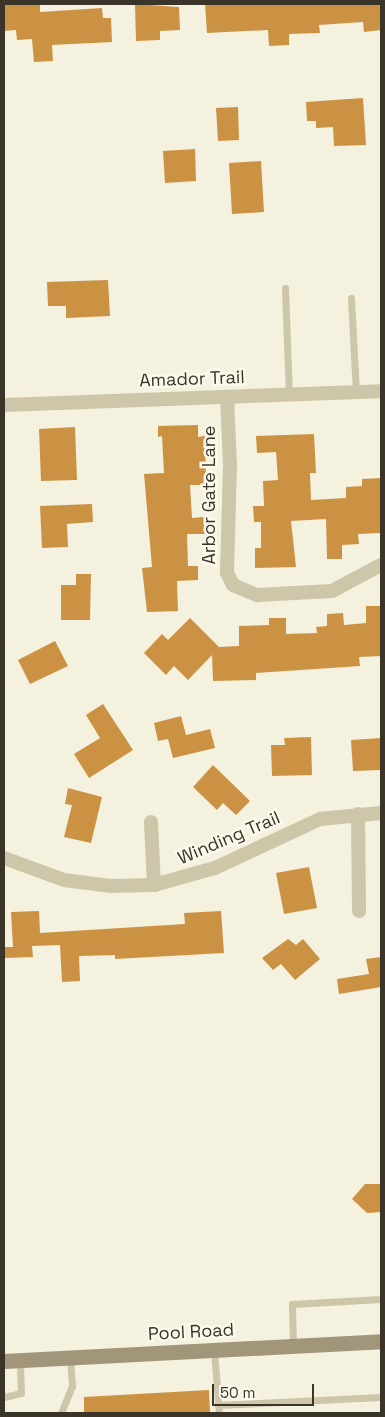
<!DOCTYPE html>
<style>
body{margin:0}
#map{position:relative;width:385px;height:1417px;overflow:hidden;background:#f4f1de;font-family:"Space Grotesk",sans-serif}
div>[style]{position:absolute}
.building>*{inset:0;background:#cc9244}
.lane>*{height:7px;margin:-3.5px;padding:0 3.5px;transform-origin:3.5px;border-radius:3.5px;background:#cdc6a9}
.street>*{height:14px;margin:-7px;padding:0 7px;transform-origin:7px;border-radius:7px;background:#cdc6a9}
.secondary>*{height:15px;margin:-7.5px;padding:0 7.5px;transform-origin:7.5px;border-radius:7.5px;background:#a1957a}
span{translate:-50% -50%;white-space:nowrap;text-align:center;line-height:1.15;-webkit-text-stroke:5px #fbf9eb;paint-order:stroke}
.street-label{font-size:18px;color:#3a3429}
.frame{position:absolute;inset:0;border:5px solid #3a3429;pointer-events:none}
.scale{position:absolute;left:212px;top:1384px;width:102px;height:22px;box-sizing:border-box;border:2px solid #3a3429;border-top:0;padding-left:6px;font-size:15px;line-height:18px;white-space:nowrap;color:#3a3429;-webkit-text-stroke:4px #fbf9eb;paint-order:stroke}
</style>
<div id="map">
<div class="building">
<i style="clip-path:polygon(4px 4px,40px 4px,40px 12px,102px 8px,103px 18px,111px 18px,112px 42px,52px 45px,53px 61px,34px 62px,32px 39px,17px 40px,16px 30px,4px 31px)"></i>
<i style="clip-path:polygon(135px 4px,179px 7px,180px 30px,160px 31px,160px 40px,136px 41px)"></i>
<i style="clip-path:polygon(205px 4px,380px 4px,381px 30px,364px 32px,363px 22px,319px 25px,320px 33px,289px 34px,289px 45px,269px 46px,268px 30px,207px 33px)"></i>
<i style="clip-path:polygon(363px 98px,366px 145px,334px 146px,333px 127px,316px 128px,316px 121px,307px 121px,306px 102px)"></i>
<i style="clip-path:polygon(238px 107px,239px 140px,218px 141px,216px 108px)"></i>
<i style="clip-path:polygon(195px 149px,196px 181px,165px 183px,163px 151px)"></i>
<i style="clip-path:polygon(261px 161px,264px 212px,232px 214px,229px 163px)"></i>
<i style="clip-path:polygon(108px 280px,110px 316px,66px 318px,66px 306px,48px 306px,47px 282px)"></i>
<i style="clip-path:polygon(198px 425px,198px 437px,205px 436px,206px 485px,190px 485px,192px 518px,204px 517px,205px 534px,187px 534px,188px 566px,198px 566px,198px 580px,177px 581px,178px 611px,147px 612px,142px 568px,152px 567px,144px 474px,164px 473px,162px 436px,158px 437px,158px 426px)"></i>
<i style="clip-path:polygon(75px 427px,77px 480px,41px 481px,39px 429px)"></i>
<i style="clip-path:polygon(314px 434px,316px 473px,310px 473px,311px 500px,346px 498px,346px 487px,362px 486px,362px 479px,381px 478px,381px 533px,358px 534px,359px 544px,342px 545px,342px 559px,327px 559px,326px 519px,291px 521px,296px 567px,255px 568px,255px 548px,261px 548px,261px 522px,254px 522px,253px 506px,264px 506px,263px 481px,278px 480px,276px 452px,257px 453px,256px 436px)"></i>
<i style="clip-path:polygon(92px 504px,93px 522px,67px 524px,68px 547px,42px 548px,40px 506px)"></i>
<i style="clip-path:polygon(76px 574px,91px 574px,90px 620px,61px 620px,61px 585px,76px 585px)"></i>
<i style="clip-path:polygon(366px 606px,381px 606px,381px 656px,359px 657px,360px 666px,256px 673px,256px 680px,213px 681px,212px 655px,188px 680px,174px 666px,166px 675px,144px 653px,162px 634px,168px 640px,190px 618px,219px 647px,239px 646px,239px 626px,269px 625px,269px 618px,286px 618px,286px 634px,317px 633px,316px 627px,327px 626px,327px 614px,343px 613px,344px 625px,366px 623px)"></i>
<i style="clip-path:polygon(55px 641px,68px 666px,30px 684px,18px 660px)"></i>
<i style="clip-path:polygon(103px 704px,133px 750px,89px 778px,74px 754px,100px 738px,86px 715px)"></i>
<i style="clip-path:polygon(181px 716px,186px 735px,210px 729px,215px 748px,173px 758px,168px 739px,158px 741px,154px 723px)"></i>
<i style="clip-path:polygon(311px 737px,312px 775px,272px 776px,271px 745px,285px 745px,284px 738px)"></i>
<i style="clip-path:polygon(381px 738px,381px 770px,353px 771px,351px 740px)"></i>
<i style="clip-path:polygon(213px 765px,250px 801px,236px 815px,223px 803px,217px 810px,193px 787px)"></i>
<i style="clip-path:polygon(68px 788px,102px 797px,91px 843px,64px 837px,72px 805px,65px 804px)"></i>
<i style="clip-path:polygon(309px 867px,317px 908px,284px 914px,276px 873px)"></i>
<i style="clip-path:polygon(39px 911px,40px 933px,185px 924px,184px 913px,221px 911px,224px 953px,115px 959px,115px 955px,79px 956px,80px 981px,62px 982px,60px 945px,32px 946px,33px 957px,4px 958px,4px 947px,13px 947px,11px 912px)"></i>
<i style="clip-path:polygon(288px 939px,296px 945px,303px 939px,320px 959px,295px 980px,281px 964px,273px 970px,262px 958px)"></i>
<i style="clip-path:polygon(381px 957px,381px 987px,339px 994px,337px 979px,369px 974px,366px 959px)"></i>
<i style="clip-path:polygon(365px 1184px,381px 1184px,381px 1212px,367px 1213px,352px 1199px)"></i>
<i style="clip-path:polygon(209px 1390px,210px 1413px,84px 1413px,84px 1397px)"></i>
</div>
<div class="lane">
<i style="left:285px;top:288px;width:107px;rotate:87.9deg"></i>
<i style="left:351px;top:298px;width:94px;rotate:87deg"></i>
<i style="left:293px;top:1346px;width:42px;rotate:-91.4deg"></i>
<i style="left:292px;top:1304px;width:89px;rotate:-3.2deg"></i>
<i style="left:214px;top:1350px;width:63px;rotate:85.5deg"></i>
<i style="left:4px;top:1397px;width:17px;rotate:-13deg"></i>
<i style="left:21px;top:1393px;width:33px;rotate:-92deg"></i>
<i style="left:218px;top:1405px;width:163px;rotate:-2.8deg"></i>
<i style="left:61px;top:1413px;width:29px;rotate:-68deg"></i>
<i style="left:72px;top:1386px;width:28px;rotate:-94deg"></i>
</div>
<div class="street">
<i style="left:227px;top:397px;width:68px;rotate:87.5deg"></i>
<i style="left:230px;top:465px;width:108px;rotate:91.6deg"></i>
<i style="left:227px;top:573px;width:13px;rotate:63deg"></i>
<i style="left:233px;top:585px;width:26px;rotate:23deg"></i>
<i style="left:257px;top:595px;width:75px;rotate:-3.1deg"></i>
<i style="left:332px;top:591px;width:55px;rotate:-28deg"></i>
<i style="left:4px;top:405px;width:377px;rotate:-2.1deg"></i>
<i style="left:358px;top:814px;width:97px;rotate:89.4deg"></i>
<i style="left:151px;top:822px;width:63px;rotate:87.3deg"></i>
<i style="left:4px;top:858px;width:64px;rotate:20.1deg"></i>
<i style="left:64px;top:880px;width:46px;rotate:7.4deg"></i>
<i style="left:110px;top:886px;width:44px;rotate:-1.3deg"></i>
<i style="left:154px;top:885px;width:63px;rotate:-15.6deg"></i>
<i style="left:215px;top:868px;width:116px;rotate:-25deg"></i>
<i style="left:320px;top:819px;width:61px;rotate:-5.6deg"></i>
</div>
<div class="secondary">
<i style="left:4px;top:1361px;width:378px;rotate:-3deg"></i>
</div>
<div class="street-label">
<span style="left:192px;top:379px;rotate:-2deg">Amador Trail</span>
<span style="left:209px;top:495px;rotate:-90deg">Arbor Gate Lane</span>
<span style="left:229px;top:838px;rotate:-23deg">Winding Trail</span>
<span style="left:191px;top:1332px;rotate:-3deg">Pool Road</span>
</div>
<div class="frame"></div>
<div class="scale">50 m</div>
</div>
